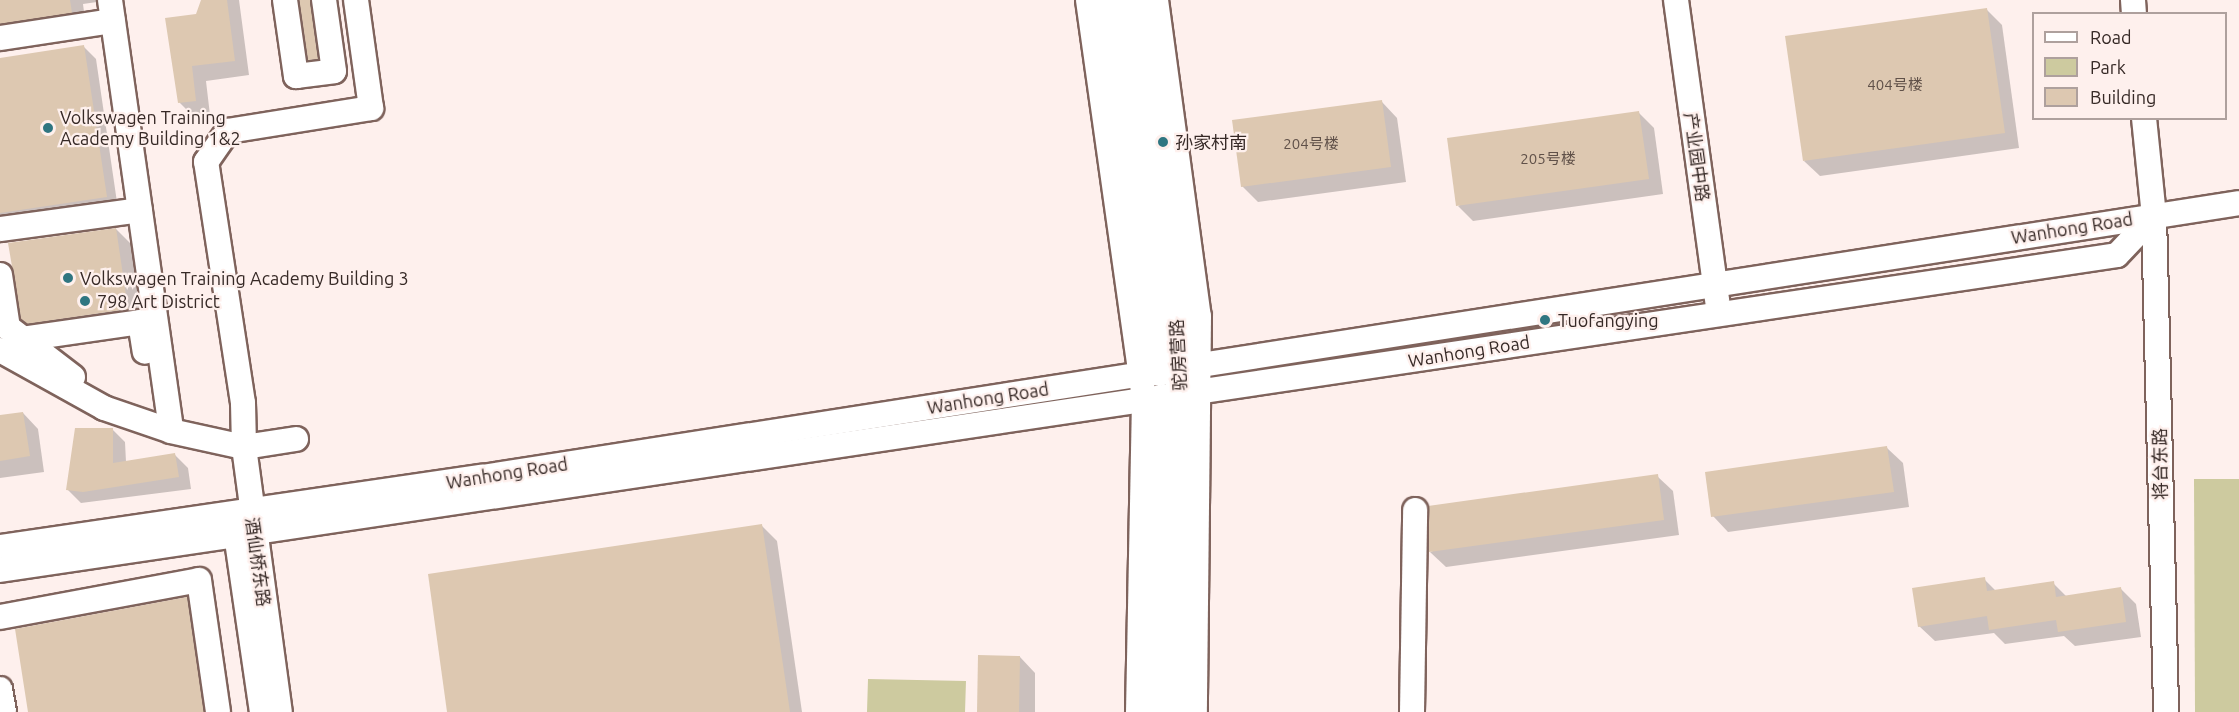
<!DOCTYPE html>
<meta charset="utf-8">
<style>
body{margin:0}
#map{position:relative;width:2239px;height:712px;overflow:hidden;background:#fef0ed;font-family:Ubuntu,"Noto Sans SC",sans-serif}
div>[style]{position:absolute}
.green>*{inset:0;background:#cdca9f}
.shadow>*{inset:0;background:#0003}
.building>*{inset:0;background:#ddc8b1}
.roads{filter:drop-shadow(2px 0 #7f635c) drop-shadow(-2px 0 #7f635c) drop-shadow(0 2px #7f635c) drop-shadow(0 -2px #7f635c)}
.minor>*{height:24px;margin:-12px;padding:0 12px;transform-origin:12px;border-radius:12px;background:#fff}
.major>*{height:30px;margin:-15px;padding:0 15px;transform-origin:15px;border-radius:15px;background:#fff}
.dots>*{width:16px;height:16px;translate:-50% -50%;box-sizing:border-box;border:3px solid #fef0ed;border-radius:50%}
span{translate:-50% -50%;white-space:nowrap;text-align:center;line-height:1.15;-webkit-text-stroke:4.5px #fef0ed;paint-order:stroke}
.number-label{font-size:15px;color:#605149}
.number-label span{-webkit-text-stroke-width:0}
.poi-label{font-size:18px;color:#362926}
.left{translate:0 -50%;text-align:left}
.street-label{font-size:18px;color:#362926}
.legend{position:absolute;left:2032px;top:12px;width:195px;height:108px;box-sizing:border-box;background:#fef0ed;border:2px solid #aea09d;margin:0;padding:8px 10px;list-style:none;font-size:18px;color:#362926}
.legend li{display:flex;align-items:center;gap:12px;height:30px}
.legend b{width:30px;border:2px solid #aea09d}
</style>
<div id="map">
<div class="green">
<i style="clip-path:polygon(2194px 479px,2239px 479px,2239px 712px,2195px 712px)"></i>
<i style="clip-path:polygon(868px 679px,966px 681px,965px 712px,867px 712px)"></i>
</div>
<div class="shadow">
<i style="clip-path:polygon(0 0,97px 0,97px 2px,83px 4px,86px 27px,0 42px)"></i>
<i style="clip-path:polygon(203px 0,239px 0,249px 75px,206px 81px,210px 115px,194px 117px,179px 102px)"></i>
<i style="clip-path:polygon(299px 0,329px 0,321px 71px,309px 59px)"></i>
<i style="clip-path:polygon(1987px 10px,2002px 25px,2019px 148px,1820px 176px,1804px 161px)"></i>
<i style="clip-path:polygon(84px 47px,96px 59px,118px 209px,0 226px,0 59px)"></i>
<i style="clip-path:polygon(1382px 102px,1397px 118px,1406px 182px,1258px 202px,1242px 186px)"></i>
<i style="clip-path:polygon(1638px 112px,1654px 128px,1663px 194px,1473px 221px,1458px 206px)"></i>
<i style="clip-path:polygon(116px 229px,138px 251px,150px 331px,45px 341px,22px 318px)"></i>
<i style="clip-path:polygon(23px 413px,38px 429px,44px 472px,0 478px,0 416px)"></i>
<i style="clip-path:polygon(112px 429px,125px 442px,126px 462px,175px 455px,188px 468px,191px 489px,81px 503px,67px 489px)"></i>
<i style="clip-path:polygon(1887px 448px,1903px 463px,1909px 507px,1728px 532px,1713px 516px)"></i>
<i style="clip-path:polygon(1657px 476px,1673px 491px,1679px 535px,1446px 567px,1430px 552px)"></i>
<i style="clip-path:polygon(761px 525px,777px 541px,802px 712px,449px 712px)"></i>
<i style="clip-path:polygon(1984px 579px,1996px 591px,2053px 583px,2067px 597px,2121px 589px,2136px 604px,2141px 637px,2075px 646px,2064px 636px,2005px 644px,1994px 633px,1935px 641px,1919px 626px)"></i>
<i style="clip-path:polygon(187px 598px,202px 614px,216px 712px,29px 712px)"></i>
<i style="clip-path:polygon(1020px 657px,1035px 673px,1035px 712px,978px 712px)"></i>
</div>
<div class="building">
<i style="clip-path:polygon(0 0,70px 0,72px 13px,0 24px)"></i>
<i style="clip-path:polygon(201px 0,227px 0,235px 61px,192px 66px,196px 101px,178px 103px,165px 18px,196px 14px)"></i>
<i style="clip-path:polygon(299px 0,310px 0,318px 59px,308px 60px)"></i>
<i style="clip-path:polygon(1987px 8px,2005px 133px,1803px 161px,1785px 36px)"></i>
<i style="clip-path:polygon(84px 45px,107px 197px,0 213px,0 58px)"></i>
<i style="clip-path:polygon(1382px 100px,1391px 167px,1241px 187px,1232px 120px)"></i>
<i style="clip-path:polygon(1639px 111px,1649px 179px,1456px 206px,1447px 138px)"></i>
<i style="clip-path:polygon(116px 228px,128px 309px,27px 324px,21px 319px,8px 243px)"></i>
<i style="clip-path:polygon(23px 412px,30px 456px,0 461px,0 415px)"></i>
<i style="clip-path:polygon(75px 428px,113px 428px,113px 463px,175px 453px,179px 477px,83px 492px,66px 490px)"></i>
<i style="clip-path:polygon(1887px 446px,1894px 492px,1711px 517px,1705px 472px)"></i>
<i style="clip-path:polygon(1658px 474px,1664px 520px,1429px 552px,1428px 506px)"></i>
<i style="clip-path:polygon(762px 524px,790px 712px,447px 712px,428px 574px)"></i>
<i style="clip-path:polygon(1985px 577px,1987px 591px,2054px 581px,2056px 597px,2121px 587px,2126px 622px,2058px 632px,2056px 620px,1989px 630px,1987px 616px,1918px 627px,1912px 588px)"></i>
<i style="clip-path:polygon(187px 597px,204px 712px,28px 712px,15px 629px)"></i>
<i style="clip-path:polygon(978px 655px,1020px 656px,1019px 712px,977px 712px)"></i>
</div>
<div class="roads">
<div class="minor">
<i style="left:110px;top:0;width:435px;rotate:81.9deg"></i>
<i style="left:171px;top:431px;width:75px;rotate:12.4deg"></i>
<i style="left:244px;top:447px;width:267px;rotate:82.3deg"></i>
<i style="left:285px;top:0;width:77px;rotate:81.8deg"></i>
<i style="left:296px;top:76px;width:38px;rotate:-7deg"></i>
<i style="left:334px;top:71px;width:72px;rotate:-98deg"></i>
<i style="left:1088px;top:0;width:404px;rotate:82deg"></i>
<i style="left:1144px;top:400px;width:312px;rotate:91.1deg"></i>
<i style="left:1156px;top:0;width:319px;rotate:82.3deg"></i>
<i style="left:1199px;top:316px;width:396px;rotate:90.6deg"></i>
<i style="left:1676px;top:0;width:304px;rotate:82.2deg"></i>
<i style="left:2133px;top:0;width:14px;rotate:86deg"></i>
<i style="left:0;top:38px;width:114px;rotate:-8.6deg"></i>
<i style="left:2144px;top:118px;width:99px;rotate:84.2deg"></i>
<i style="left:2154px;top:216px;width:496px;rotate:88.6deg"></i>
<i style="left:0;top:229px;width:141px;rotate:-7.7deg"></i>
<i style="left:0;top:275px;width:54px;rotate:81.4deg"></i>
<i style="left:0;top:321px;width:92px;rotate:37.5deg"></i>
<i style="left:22px;top:339px;width:119px;rotate:-8.2deg"></i>
<i style="left:140px;top:322px;width:30px;rotate:81deg"></i>
<i style="left:0;top:350px;width:119px;rotate:29.1deg"></i>
<i style="left:104px;top:408px;width:71px;rotate:18.9deg"></i>
<i style="left:296px;top:439px;width:53px;rotate:171.3deg"></i>
<i style="left:244px;top:447px;width:44px;rotate:-91.3deg"></i>
<i style="left:243px;top:403px;width:244px;rotate:-98.7deg"></i>
<i style="left:206px;top:162px;width:38px;rotate:-55deg"></i>
<i style="left:228px;top:131px;width:145px;rotate:-9.1deg"></i>
<i style="left:371px;top:108px;width:109px;rotate:-97.9deg"></i>
<i style="left:245px;top:521px;width:16px;rotate:125deg"></i>
<i style="left:236px;top:534px;width:180px;rotate:81.7deg"></i>
<i style="left:0;top:547px;width:487px;rotate:-8.3deg"></i>
<i style="left:482px;top:477px;width:1778px;rotate:-8.86deg"></i>
<i style="left:0;top:570px;width:2140px;rotate:-8.46deg"></i>
<i style="left:2117px;top:255px;width:54px;rotate:-46.5deg"></i>
<i style="left:0;top:617px;width:202px;rotate:-10.5deg"></i>
<i style="left:199px;top:580px;width:133px;rotate:81.8deg"></i>
<i style="left:0;top:689px;width:23px;rotate:80deg"></i>
<i style="left:1158px;top:712px;width:308px;rotate:-89.8deg"></i>
<i style="left:1176px;top:712px;width:318px;rotate:-89.1deg"></i>
<i style="left:1412px;top:712px;width:202px;rotate:-89.1deg"></i>
</div>
<div class="major">
<i style="left:1112px;top:0;width:374px;rotate:82.8deg"></i>
<i style="left:1133px;top:0;width:335px;rotate:82.1deg"></i>
<i style="left:1179px;top:332px;width:62px;rotate:88.2deg"></i>
</div>
</div>
<div class="dots">
<i style="left:48px;top:128px;background:#2f7681"></i>
<i style="left:1163px;top:142px;background:#2f7681"></i>
<i style="left:68px;top:278px;background:#2f7681"></i>
<i style="left:85px;top:301px;background:#2f7681"></i>
<i style="left:1545px;top:320px;background:#2f7681"></i>
</div>
<div class="number-label">
<span style="left:1895px;top:85px">404号楼</span>
<span style="left:1311px;top:144px">204号楼</span>
<span style="left:1548px;top:159px">205号楼</span>
</div>
<div class="poi-label">
<span class="left" style="left:60px;top:128px">Volkswagen Training<br>Academy Building 1&amp;2</span>
<span class="left" style="left:1175px;top:142px">孙家村南</span>
<span class="left" style="left:80px;top:278px">Volkswagen Training Academy Building 3</span>
<span class="left" style="left:97px;top:301px">798 Art District</span>
<span class="left" style="left:1558px;top:320px">Tuofangying</span>
</div>
<div class="street-label">
<span style="left:1697px;top:157px;rotate:82deg">产业园中路</span>
<span style="left:2072px;top:228px;rotate:-9deg">Wanhong Road</span>
<span style="left:1469px;top:351px;rotate:-9deg">Wanhong Road</span>
<span style="left:1178px;top:355px;rotate:-93deg">驼房营路</span>
<span style="left:988px;top:398px;rotate:-9deg">Wanhong Road</span>
<span style="left:2160px;top:464px;rotate:-91deg">将台东路</span>
<span style="left:507px;top:473px;rotate:-9deg">Wanhong Road</span>
<span style="left:258px;top:562px;rotate:82deg">酒仙桥东路</span>
</div>
<ul class="legend">
<li><b style="height:8px;background:#fff"></b>Road</li>
<li><b style="height:16px;background:#cdca9f"></b>Park</li>
<li><b style="height:16px;background:#ddc8b1"></b>Building</li>
</ul>
</div>
